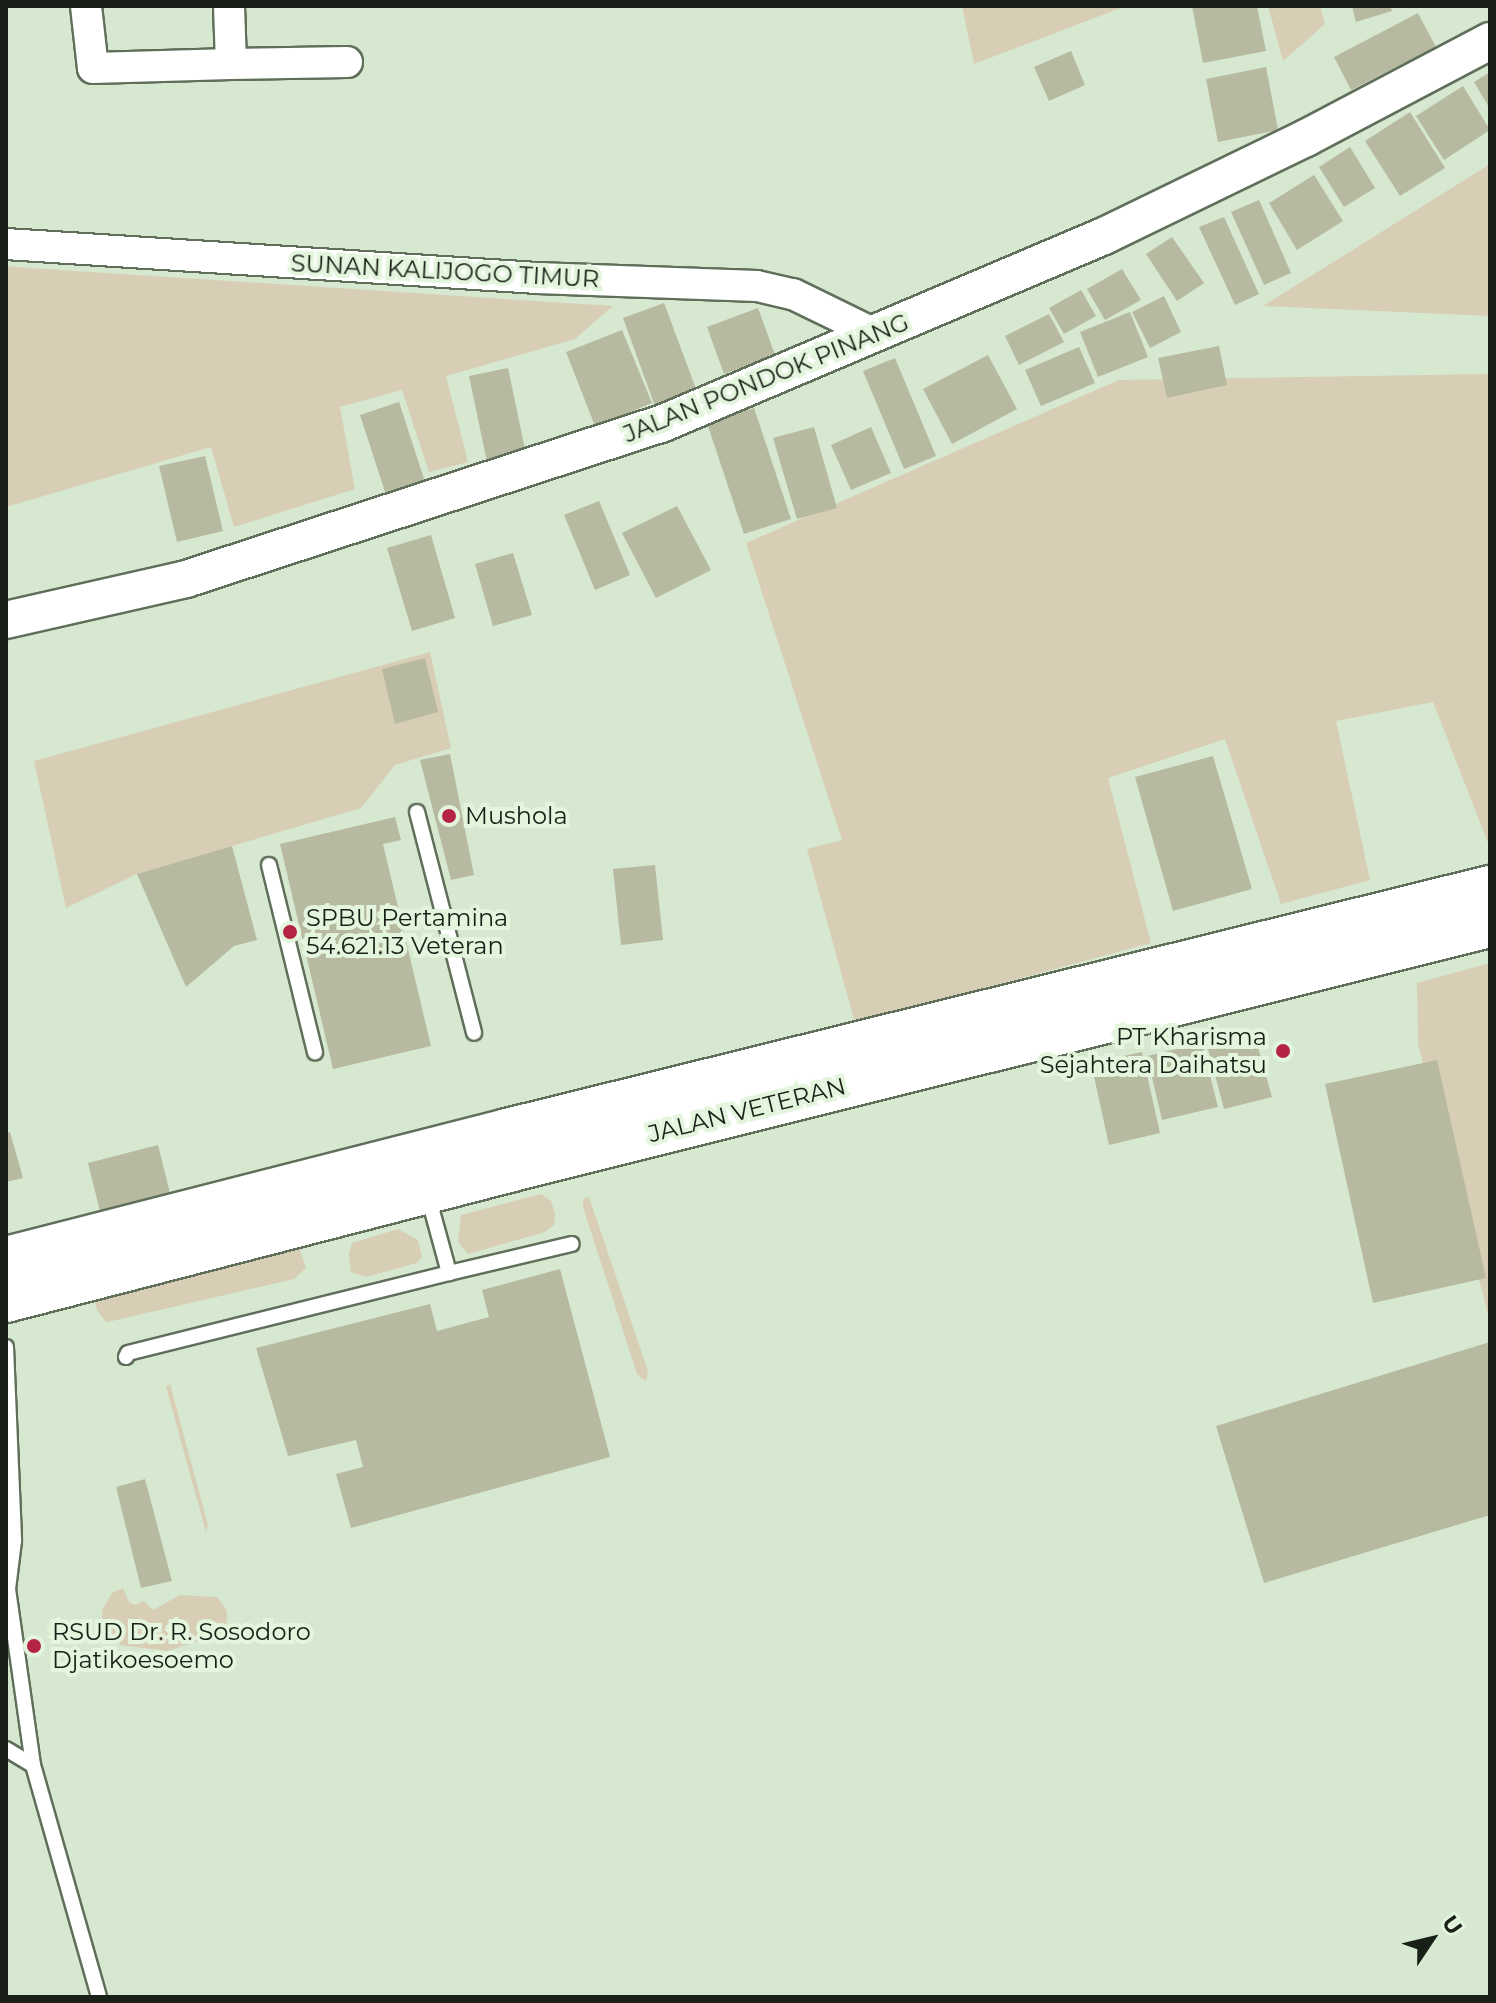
<!DOCTYPE html>
<style>
body{margin:0}
#map{position:relative;width:1496px;height:2003px;overflow:hidden;background:#d6e8d0;font-family:Montserrat,sans-serif}
div>[style]{position:absolute}
.green>*{inset:0;background:#d8ceb5}
.building>*{inset:0;background:#b7baa0}
.roads{filter:drop-shadow(2px 0 #5f6f5a) drop-shadow(-2px 0 #5f6f5a) drop-shadow(0 2px #5f6f5a) drop-shadow(0 -2px #5f6f5a)}
.service>*{height:14px;margin:-7px;padding:0 7px;transform-origin:7px;border-radius:7px;background:#fff}
.minor>*{height:30px;margin:-15px;padding:0 15px;transform-origin:15px;border-radius:15px;background:#fff}
.tertiary>*{height:36px;margin:-18px;padding:0 18px;transform-origin:18px;border-radius:18px;background:#fff}
.primary>*{height:44px;margin:-22px;padding:0 22px;transform-origin:22px;border-radius:22px;background:#fff}
.dots>*{width:22px;height:22px;translate:-50% -50%;box-sizing:border-box;border:4px solid #e3f5dd;border-radius:50%}
span{translate:-50% -50%;white-space:nowrap;text-align:center;line-height:1.15;-webkit-text-stroke:8px #e3f5dd;paint-order:stroke}
.street-label{font-size:24px;color:#192017}
.poi-label{font-size:24px;color:#192017}
.left{translate:0 -50%;text-align:left}
.right{translate:-100% -50%;text-align:right}
.frame{position:absolute;inset:0;border:8px solid #192017;pointer-events:none}
.north{position:absolute;left:1392px;top:1899px;width:80px;height:80px;-webkit-text-stroke:6px #e3f5dd;paint-order:stroke;rotate:55deg;font-size:22px;font-weight:700;line-height:32px;text-align:center;color:#192017}
.north::after{content:'';display:block;margin:auto;width:28px;height:36px;background:#192017;clip-path:polygon(50% 0,100% 100%,50% 72%,0 100%)}
</style>
<div id="map">
<div class="green">
<i style="clip-path:polygon(962px 6px,1126px 6px,974px 64px)"></i>
<i style="clip-path:polygon(1268px 6px,1320px 6px,1325px 24px,1283px 61px)"></i>
<i style="clip-path:polygon(1490px 164px,1490px 316px,1263px 306px)"></i>
<i style="clip-path:polygon(6px 266px,30px 268px,613px 306px,575px 339px,446px 376px,468px 462px,429px 472px,402px 390px,340px 407px,355px 489px,234px 527px,211px 447px,6px 507px)"></i>
<i style="clip-path:polygon(1490px 374px,1490px 848px,1433px 702px,1336px 721px,1370px 880px,1281px 904px,1225px 739px,1108px 778px,1151px 943px,855px 1023px,807px 849px,842px 840px,746px 543px,1119px 380px)"></i>
<i style="clip-path:polygon(430px 652px,451px 748px,395px 765px,361px 808px,137px 874px,66px 908px,34px 761px)"></i>
<i style="clip-path:polygon(1490px 963px,1490px 1322px,1418px 1044px,1417px 983px)"></i>
<i style="clip-path:polygon(541px 1194px,551px 1201px,555px 1214px,554px 1225px,545px 1232px,468px 1254px,458px 1242px,461px 1215px)"></i>
<i style="clip-path:polygon(589px 1197px,648px 1371px,646px 1381px,637px 1374px,583px 1207px,583px 1199px)"></i>
<i style="clip-path:polygon(398px 1229px,418px 1240px,422px 1257px,417px 1263px,366px 1277px,351px 1272px,349px 1254px,352px 1243px)"></i>
<i style="clip-path:polygon(299px 1247px,306px 1268px,294px 1279px,112px 1321px,106px 1322px,97px 1310px,94px 1299px)"></i>
<i style="clip-path:polygon(170px 1384px,208px 1525px,206px 1532px,166px 1387px)"></i>
<i style="clip-path:polygon(123px 1588px,129px 1602px,135px 1605px,144px 1601px,153px 1610px,180px 1595px,217px 1597px,227px 1611px,226px 1629px,222px 1634px,167px 1651px,120px 1645px,103px 1624px,102px 1616px,103px 1608px,113px 1592px)"></i>
</div>
<div class="building">
<i style="clip-path:polygon(1192px 6px,1257px 6px,1266px 51px,1203px 63px)"></i>
<i style="clip-path:polygon(1352px 6px,1390px 6px,1392px 11px,1356px 22px)"></i>
<i style="clip-path:polygon(1418px 13px,1436px 47px,1351px 90px,1334px 57px)"></i>
<i style="clip-path:polygon(1071px 51px,1085px 85px,1049px 101px,1034px 67px)"></i>
<i style="clip-path:polygon(1266px 67px,1278px 130px,1218px 142px,1206px 79px)"></i>
<i style="clip-path:polygon(1490px 72px,1490px 109px,1474px 82px)"></i>
<i style="clip-path:polygon(1463px 86px,1490px 130px,1444px 160px,1416px 116px)"></i>
<i style="clip-path:polygon(1410px 112px,1445px 168px,1400px 196px,1365px 141px)"></i>
<i style="clip-path:polygon(1350px 147px,1375px 188px,1344px 207px,1319px 167px)"></i>
<i style="clip-path:polygon(1314px 175px,1343px 221px,1297px 250px,1269px 203px)"></i>
<i style="clip-path:polygon(1259px 200px,1291px 273px,1264px 285px,1231px 212px)"></i>
<i style="clip-path:polygon(1224px 217px,1259px 294px,1235px 305px,1199px 227px)"></i>
<i style="clip-path:polygon(1172px 237px,1204px 283px,1177px 301px,1146px 254px)"></i>
<i style="clip-path:polygon(1122px 269px,1141px 300px,1105px 320px,1087px 289px)"></i>
<i style="clip-path:polygon(1081px 290px,1096px 316px,1064px 334px,1049px 308px)"></i>
<i style="clip-path:polygon(1164px 296px,1181px 332px,1150px 348px,1132px 312px)"></i>
<i style="clip-path:polygon(664px 303px,698px 394px,656px 409px,623px 318px)"></i>
<i style="clip-path:polygon(758px 308px,775px 355px,724px 374px,707px 327px)"></i>
<i style="clip-path:polygon(1130px 312px,1148px 357px,1098px 377px,1080px 332px)"></i>
<i style="clip-path:polygon(1049px 314px,1064px 342px,1019px 365px,1005px 336px)"></i>
<i style="clip-path:polygon(622px 330px,652px 403px,595px 426px,566px 352px)"></i>
<i style="clip-path:polygon(1219px 346px,1227px 385px,1167px 398px,1158px 358px)"></i>
<i style="clip-path:polygon(1079px 347px,1095px 383px,1041px 406px,1025px 370px)"></i>
<i style="clip-path:polygon(988px 355px,1017px 409px,952px 444px,923px 389px)"></i>
<i style="clip-path:polygon(895px 358px,936px 456px,904px 469px,863px 371px)"></i>
<i style="clip-path:polygon(508px 368px,526px 454px,487px 462px,469px 376px)"></i>
<i style="clip-path:polygon(399px 402px,426px 485px,387px 498px,360px 415px)"></i>
<i style="clip-path:polygon(754px 408px,791px 519px,744px 534px,707px 423px)"></i>
<i style="clip-path:polygon(814px 427px,837px 508px,797px 519px,773px 438px)"></i>
<i style="clip-path:polygon(871px 427px,891px 473px,851px 490px,831px 445px)"></i>
<i style="clip-path:polygon(205px 456px,223px 531px,177px 542px,159px 466px)"></i>
<i style="clip-path:polygon(599px 501px,630px 575px,595px 590px,564px 515px)"></i>
<i style="clip-path:polygon(677px 506px,711px 570px,656px 598px,622px 533px)"></i>
<i style="clip-path:polygon(431px 535px,455px 618px,412px 631px,387px 548px)"></i>
<i style="clip-path:polygon(513px 553px,532px 615px,493px 626px,475px 564px)"></i>
<i style="clip-path:polygon(425px 658px,438px 712px,395px 724px,382px 669px)"></i>
<i style="clip-path:polygon(450px 754px,474px 875px,451px 880px,420px 760px)"></i>
<i style="clip-path:polygon(1213px 756px,1252px 889px,1173px 911px,1135px 777px)"></i>
<i style="clip-path:polygon(395px 817px,401px 840px,383px 844px,431px 1046px,333px 1069px,280px 844px)"></i>
<i style="clip-path:polygon(232px 846px,257px 940px,234px 946px,186px 987px,137px 874px)"></i>
<i style="clip-path:polygon(655px 865px,663px 940px,621px 945px,613px 869px)"></i>
<i style="clip-path:polygon(1254px 1033px,1272px 1097px,1224px 1109px,1207px 1045px)"></i>
<i style="clip-path:polygon(1202px 1043px,1218px 1107px,1162px 1120px,1147px 1056px)"></i>
<i style="clip-path:polygon(1142px 1052px,1160px 1133px,1109px 1145px,1091px 1063px)"></i>
<i style="clip-path:polygon(1437px 1060px,1486px 1278px,1373px 1303px,1325px 1084px)"></i>
<i style="clip-path:polygon(10px 1132px,23px 1178px,6px 1182px,6px 1133px)"></i>
<i style="clip-path:polygon(158px 1145px,171px 1197px,101px 1215px,88px 1163px)"></i>
<i style="clip-path:polygon(560px 1269px,610px 1457px,351px 1528px,336px 1474px,363px 1467px,356px 1440px,288px 1456px,256px 1348px,430px 1304px,437px 1331px,489px 1317px,482px 1290px)"></i>
<i style="clip-path:polygon(1490px 1342px,1490px 1515px,1264px 1583px,1216px 1426px)"></i>
<i style="clip-path:polygon(145px 1479px,172px 1581px,141px 1588px,116px 1487px)"></i>
</div>
<div class="roads">
<div class="service">
<i style="left:417px;top:812px;width:228px;rotate:75.5deg"></i>
<i style="left:269px;top:865px;width:193px;rotate:76.2deg"></i>
<i style="left:428px;top:1196px;width:80px;rotate:74.7deg"></i>
<i style="left:449px;top:1273px;width:126px;rotate:-13.3deg"></i>
<i style="left:6px;top:1347px;width:194px;rotate:87.6deg"></i>
<i style="left:14px;top:1541px;width:48px;rotate:97.1deg"></i>
<i style="left:8px;top:1589px;width:178px;rotate:81.9deg"></i>
<i style="left:33px;top:1765px;width:241px;rotate:74.1deg"></i>
<i style="left:126px;top:1357px;width:4px;rotate:-63deg"></i>
<i style="left:128px;top:1353px;width:331px;rotate:-14deg"></i>
<i style="left:6px;top:1749px;width:31px;rotate:31deg"></i>
</div>
<div class="minor">
<i style="left:86px;top:6px;width:62px;rotate:83.6deg"></i>
<i style="left:93px;top:68px;width:138px;rotate:-1.7deg"></i>
<i style="left:229px;top:6px;width:58px;rotate:88deg"></i>
<i style="left:231px;top:64px;width:116px;rotate:-1deg"></i>
<i style="left:6px;top:244px;width:532px;rotate:3.66deg"></i>
<i style="left:537px;top:278px;width:220px;rotate:2.1deg"></i>
<i style="left:757px;top:286px;width:37px;rotate:13deg"></i>
<i style="left:793px;top:294px;width:91px;rotate:26deg"></i>
</div>
<div class="tertiary">
<i style="left:6px;top:620px;width:185px;rotate:-12.8deg"></i>
<i style="left:186px;top:579px;width:500px;rotate:-18.1deg"></i>
<i style="left:661px;top:424px;width:481px;rotate:-23deg"></i>
<i style="left:1104px;top:236px;width:225px;rotate:-25.9deg"></i>
<i style="left:1306px;top:138px;width:208px;rotate:-27.8deg"></i>
</div>
<div class="primary">
<i style="left:6px;top:1259px;width:517px;rotate:-14.33deg"></i>
<i style="left:507px;top:1131px;width:1013px;rotate:-13.89deg"></i>
<i style="left:6px;top:1300px;width:556px;rotate:-14.49deg"></i>
<i style="left:544px;top:1161px;width:975px;rotate:-14.01deg"></i>
</div>
</div>
<div class="dots">
<i style="left:449px;top:816px;background:#b62443"></i>
<i style="left:290px;top:932px;background:#b62443"></i>
<i style="left:1283px;top:1051px;background:#b62443"></i>
<i style="left:34px;top:1646px;background:#b62443"></i>
</div>
<div class="street-label">
<span style="left:445px;top:271px;rotate:3deg">SUNAN KALIJOGO TIMUR</span>
<span style="left:766px;top:378px;rotate:-22deg">JALAN PONDOK PINANG</span>
<span style="left:747px;top:1110px;rotate:-14deg">JALAN VETERAN</span>
</div>
<div class="poi-label">
<span class="left" style="left:465px;top:816px">Mushola</span>
<span class="left" style="left:306px;top:932px">SPBU Pertamina<br>54.621.13 Veteran</span>
<span class="right" style="left:1267px;top:1051px">PT Kharisma<br>Sejahtera Daihatsu</span>
<span class="left" style="left:52px;top:1646px">RSUD Dr. R. Sosodoro<br>Djatikoesoemo</span>
</div>
<div class="frame"></div>
<div class="north">U</div>
</div>
